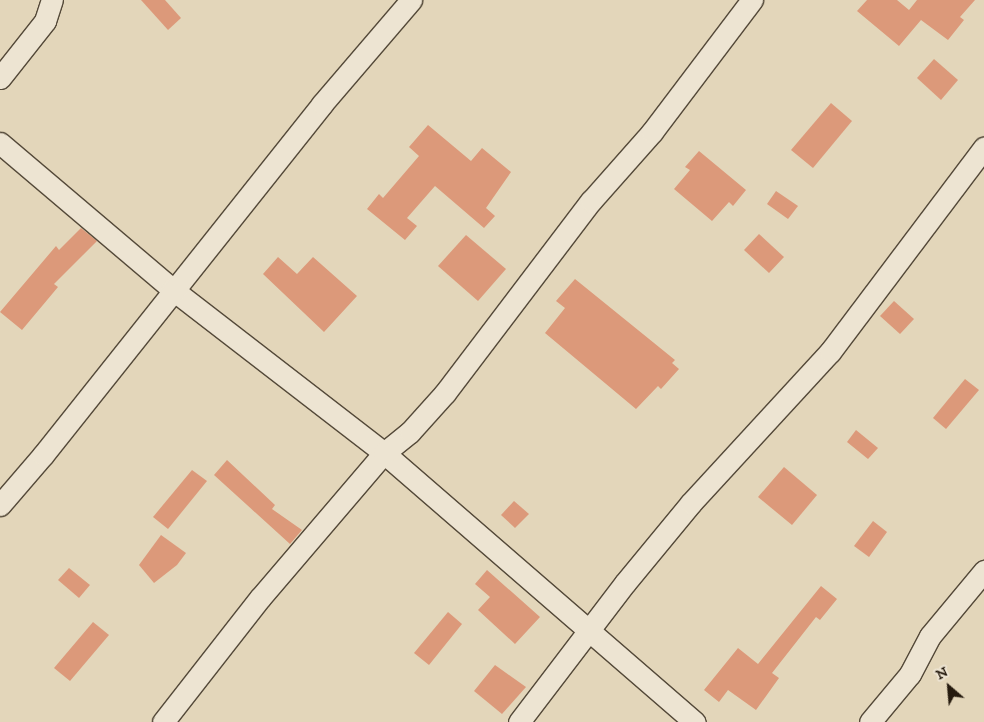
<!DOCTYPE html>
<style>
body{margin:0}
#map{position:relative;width:984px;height:722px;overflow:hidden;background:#e3d6ba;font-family:"IM FELL DW Pica",serif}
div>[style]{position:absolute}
.building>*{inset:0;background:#dc997a}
.roads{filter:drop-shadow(1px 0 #544939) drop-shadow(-1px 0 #544939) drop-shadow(0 1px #544939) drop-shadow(0 -1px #544939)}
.street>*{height:21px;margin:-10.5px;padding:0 10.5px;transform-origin:10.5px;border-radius:10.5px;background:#ede4d2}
span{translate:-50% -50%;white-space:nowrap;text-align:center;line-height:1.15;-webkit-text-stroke:4px #ede4d2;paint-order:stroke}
.north{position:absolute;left:924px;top:662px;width:50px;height:50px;-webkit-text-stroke:4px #ede4d2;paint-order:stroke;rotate:333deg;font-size:14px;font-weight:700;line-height:20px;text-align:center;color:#251a0e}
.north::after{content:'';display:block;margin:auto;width:18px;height:22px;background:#251a0e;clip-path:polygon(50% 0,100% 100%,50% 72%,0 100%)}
</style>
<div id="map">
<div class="building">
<i style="clip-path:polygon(141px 0,165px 0,181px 18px,168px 30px)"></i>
<i style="clip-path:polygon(867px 0,897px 0,909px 10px,917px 0,975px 0,960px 17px,964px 20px,948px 40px,921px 20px,899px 46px,857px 11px)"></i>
<i style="clip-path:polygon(934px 59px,958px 80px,941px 100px,917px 78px)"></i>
<i style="clip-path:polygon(831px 103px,852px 121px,813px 168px,791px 150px)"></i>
<i style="clip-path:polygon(428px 125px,471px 161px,482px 148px,511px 172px,486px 208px,495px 216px,484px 228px,435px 186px,407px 218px,417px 226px,405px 240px,367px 209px,379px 194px,383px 198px,419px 156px,409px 147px)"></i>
<i style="clip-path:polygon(699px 151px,746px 190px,733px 206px,729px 202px,712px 221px,674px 189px,690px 170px,685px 167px)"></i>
<i style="clip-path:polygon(776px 191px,798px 206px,788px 219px,767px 204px)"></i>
<i style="clip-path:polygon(81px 228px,97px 241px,54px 284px,58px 287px,22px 330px,0 312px,56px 246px,59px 250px)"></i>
<i style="clip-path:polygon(759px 234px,784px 257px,769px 273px,744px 250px)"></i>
<i style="clip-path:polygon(466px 235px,506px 269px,478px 301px,438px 266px)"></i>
<i style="clip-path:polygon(278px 257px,297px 274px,313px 257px,357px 296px,324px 332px,263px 274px)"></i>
<i style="clip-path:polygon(575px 279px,675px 360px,672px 363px,679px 369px,661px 389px,658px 386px,636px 409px,545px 333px,565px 308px,556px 301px)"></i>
<i style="clip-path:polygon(894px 301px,914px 319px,900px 334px,880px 316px)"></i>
<i style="clip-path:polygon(965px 379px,979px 390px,946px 429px,933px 418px)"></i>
<i style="clip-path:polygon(856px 430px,878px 448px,868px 459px,847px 442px)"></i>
<i style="clip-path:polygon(227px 460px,275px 505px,272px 509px,302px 530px,290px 544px,214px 475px)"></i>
<i style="clip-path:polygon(784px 467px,817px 495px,792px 525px,758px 497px)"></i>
<i style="clip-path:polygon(192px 470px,207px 481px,168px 529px,153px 517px)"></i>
<i style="clip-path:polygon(514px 501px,529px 514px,515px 528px,501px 515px)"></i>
<i style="clip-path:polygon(873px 521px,887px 532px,869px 557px,854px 546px)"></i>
<i style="clip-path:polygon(161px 535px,186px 553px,177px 565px,154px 583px,139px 565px)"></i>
<i style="clip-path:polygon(69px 568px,90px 585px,79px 598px,58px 580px)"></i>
<i style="clip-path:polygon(487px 570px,540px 617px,515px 644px,478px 610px,490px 597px,475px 584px)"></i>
<i style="clip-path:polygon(821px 586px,837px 599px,820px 620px,816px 617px,772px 673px,779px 678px,756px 710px,728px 690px,719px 702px,704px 690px,738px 648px,758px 664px)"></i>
<i style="clip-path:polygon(448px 612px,462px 624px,429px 665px,414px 653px)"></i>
<i style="clip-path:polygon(93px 622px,109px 635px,70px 681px,54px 668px)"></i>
<i style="clip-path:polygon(495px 665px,526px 687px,502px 714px,474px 691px)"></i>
</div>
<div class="roads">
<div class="street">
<i style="left:0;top:78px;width:73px;rotate:-51.7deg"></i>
<i style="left:45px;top:21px;width:22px;rotate:-72deg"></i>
<i style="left:0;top:143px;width:226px;rotate:40.3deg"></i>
<i style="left:172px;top:289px;width:268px;rotate:37.7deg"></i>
<i style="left:384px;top:453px;width:411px;rotate:40.9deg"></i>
<i style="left:0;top:505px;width:66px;rotate:-49.3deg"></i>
<i style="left:43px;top:455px;width:448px;rotate:-51.5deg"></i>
<i style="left:322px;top:104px;width:137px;rotate:-49.4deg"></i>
<i style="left:163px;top:722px;width:157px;rotate:-52deg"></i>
<i style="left:260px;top:598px;width:191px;rotate:-49.5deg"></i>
<i style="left:384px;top:453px;width:33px;rotate:-39deg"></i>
<i style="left:410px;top:432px;width:52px;rotate:-48.1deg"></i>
<i style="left:445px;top:393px;width:241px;rotate:-52.8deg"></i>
<i style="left:591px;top:201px;width:92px;rotate:-48.5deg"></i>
<i style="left:652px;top:132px;width:166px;rotate:-52.9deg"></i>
<i style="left:519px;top:722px;width:175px;rotate:-52.7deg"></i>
<i style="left:625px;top:583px;width:104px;rotate:-50.5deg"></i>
<i style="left:691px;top:503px;width:205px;rotate:-47.4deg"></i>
<i style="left:830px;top:352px;width:256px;rotate:-53deg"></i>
<i style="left:870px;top:722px;width:62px;rotate:-50.2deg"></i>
<i style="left:910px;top:674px;width:43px;rotate:-62.2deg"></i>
<i style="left:930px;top:636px;width:85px;rotate:-50.3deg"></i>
</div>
</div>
<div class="north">N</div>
</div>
